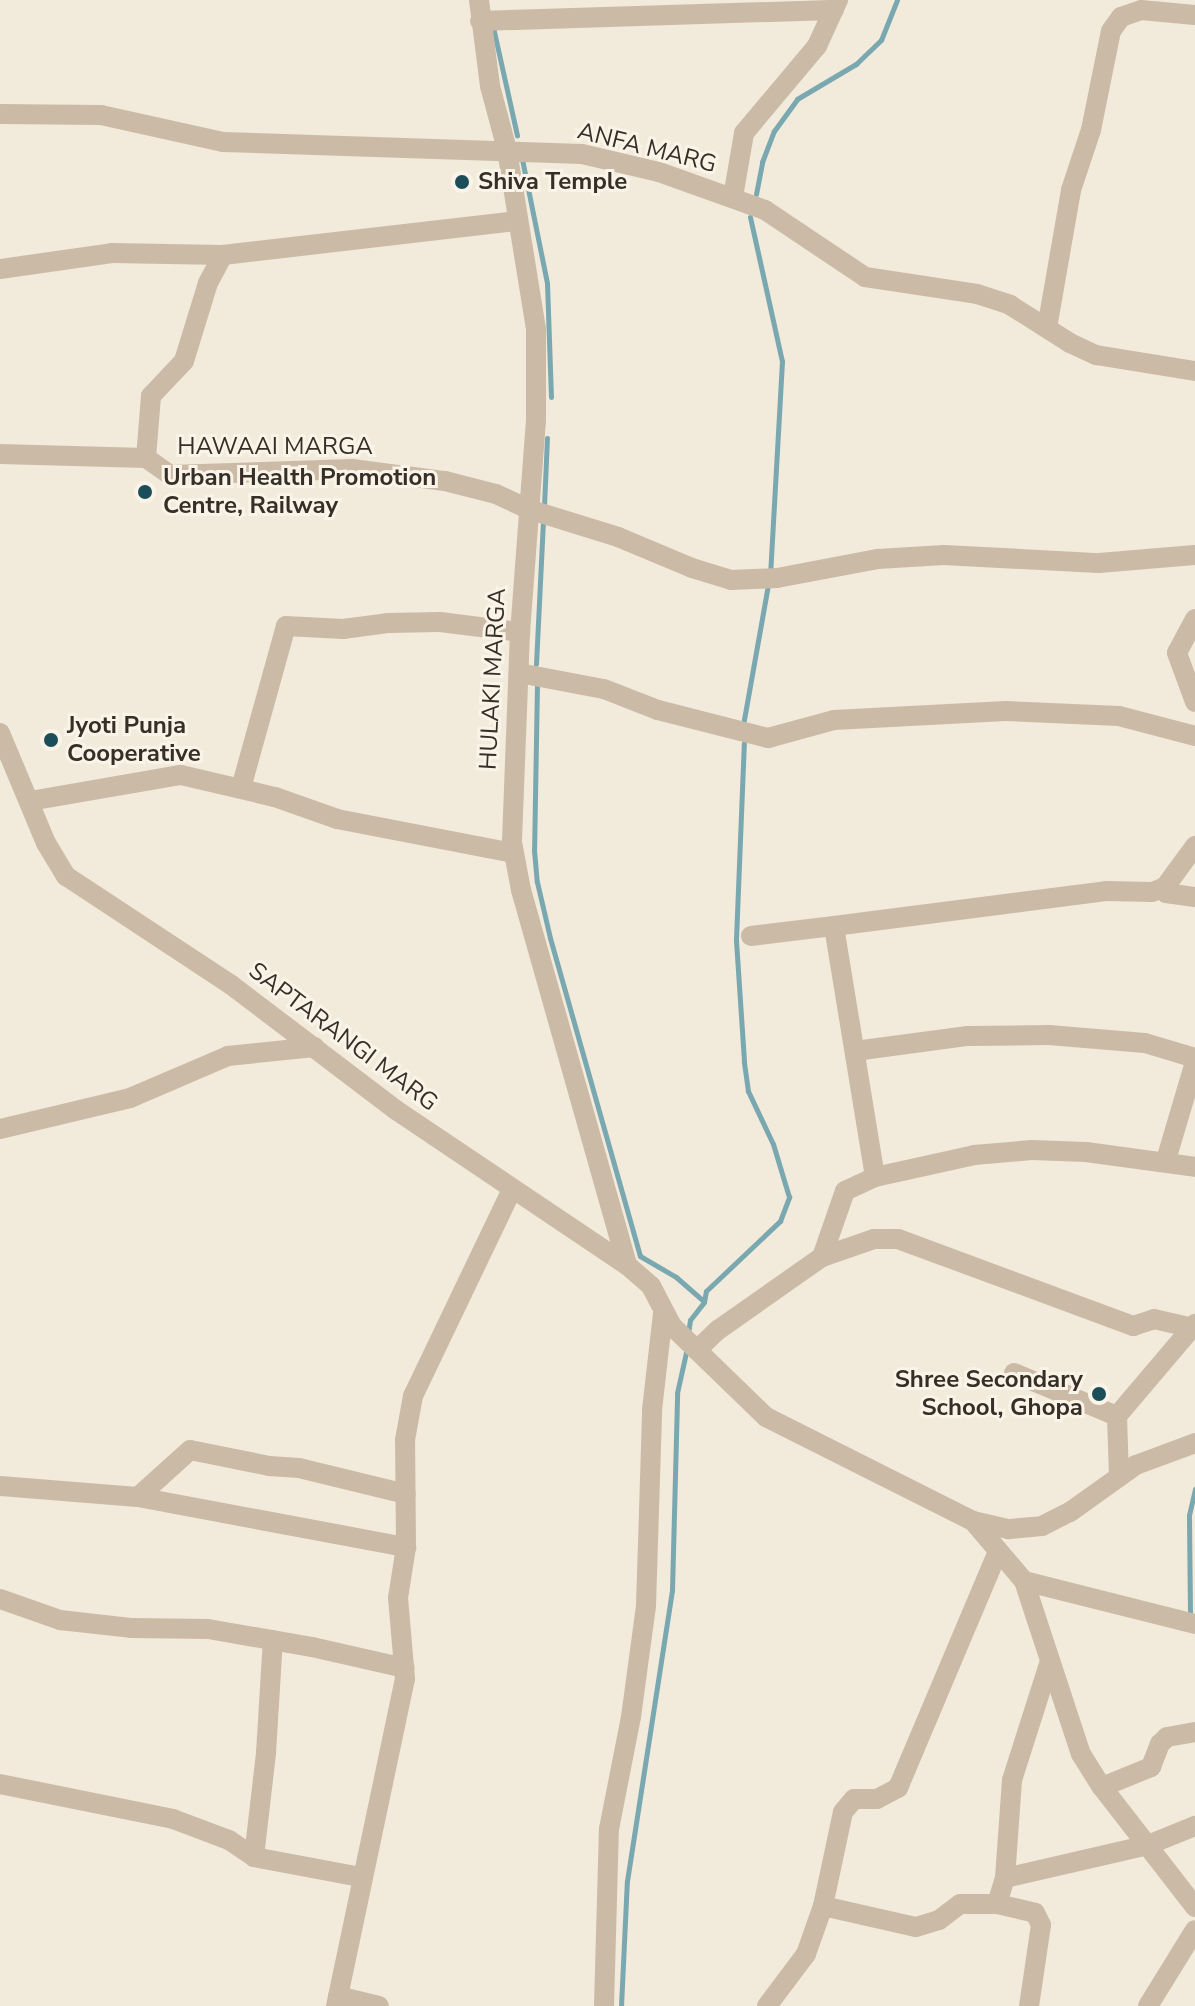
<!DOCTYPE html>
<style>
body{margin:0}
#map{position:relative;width:1195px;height:2006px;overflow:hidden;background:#f2eadb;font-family:"Nunito Sans",sans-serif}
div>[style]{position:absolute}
.stream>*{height:5px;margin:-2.5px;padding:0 2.5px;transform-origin:2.5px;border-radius:2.5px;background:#79a8b0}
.minor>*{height:20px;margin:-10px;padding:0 10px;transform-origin:10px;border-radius:10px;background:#cbbba6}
.dots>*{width:22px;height:22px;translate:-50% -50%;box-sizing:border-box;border:4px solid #faf3e7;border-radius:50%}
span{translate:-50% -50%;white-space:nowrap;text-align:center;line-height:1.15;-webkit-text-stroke:6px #faf3e7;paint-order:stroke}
.street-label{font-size:24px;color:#372e27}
.poi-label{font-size:24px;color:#372e27;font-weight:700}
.left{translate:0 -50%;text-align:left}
.right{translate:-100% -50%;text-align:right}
</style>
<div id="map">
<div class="stream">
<i style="left:493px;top:27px;width:111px;rotate:77.5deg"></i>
<i style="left:522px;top:159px;width:126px;rotate:78.6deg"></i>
<i style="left:547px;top:283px;width:114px;rotate:88deg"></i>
<i style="left:756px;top:194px;width:33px;rotate:-79deg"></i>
<i style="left:762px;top:162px;width:33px;rotate:-69deg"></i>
<i style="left:774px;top:131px;width:39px;rotate:-54deg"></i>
<i style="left:797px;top:99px;width:69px;rotate:-30.7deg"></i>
<i style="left:856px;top:64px;width:35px;rotate:-44deg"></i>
<i style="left:881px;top:40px;width:43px;rotate:-68.2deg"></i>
<i style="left:750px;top:217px;width:148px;rotate:77.5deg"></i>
<i style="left:782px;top:361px;width:213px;rotate:93.2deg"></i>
<i style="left:544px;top:506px;width:68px;rotate:-87.5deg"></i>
<i style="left:536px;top:664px;width:141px;rotate:-87.2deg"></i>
<i style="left:537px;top:683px;width:167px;rotate:91deg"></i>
<i style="left:534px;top:850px;width:32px;rotate:85deg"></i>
<i style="left:537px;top:882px;width:57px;rotate:76.9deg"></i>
<i style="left:550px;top:938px;width:330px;rotate:74.2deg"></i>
<i style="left:640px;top:1256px;width:42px;rotate:30.3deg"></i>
<i style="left:676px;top:1277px;width:37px;rotate:41deg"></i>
<i style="left:743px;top:725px;width:143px;rotate:-79.9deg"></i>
<i style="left:688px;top:1334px;width:14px;rotate:-82deg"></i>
<i style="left:690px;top:1320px;width:23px;rotate:-52deg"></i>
<i style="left:704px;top:1302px;width:11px;rotate:-80deg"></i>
<i style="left:706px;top:1291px;width:102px;rotate:-43.4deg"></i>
<i style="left:780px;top:1221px;width:26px;rotate:-69deg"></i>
<i style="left:789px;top:1197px;width:55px;rotate:-106.8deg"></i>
<i style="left:773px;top:1144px;width:59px;rotate:-115.3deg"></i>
<i style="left:748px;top:1091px;width:30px;rotate:-98deg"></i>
<i style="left:744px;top:1061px;width:122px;rotate:-93.8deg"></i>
<i style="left:736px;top:939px;width:196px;rotate:-87.7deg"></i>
<i style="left:1190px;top:1614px;width:99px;rotate:-90.6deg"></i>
<i style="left:1189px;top:1515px;width:27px;rotate:-77deg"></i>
<i style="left:621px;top:2006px;width:125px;rotate:-87.3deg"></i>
<i style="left:627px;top:1881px;width:294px;rotate:-81.2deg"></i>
<i style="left:672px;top:1590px;width:197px;rotate:-88.5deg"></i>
<i style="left:677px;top:1393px;width:46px;rotate:-77.5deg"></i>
</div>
<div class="minor">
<i style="left:479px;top:0;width:87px;rotate:82.7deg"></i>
<i style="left:490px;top:86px;width:66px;rotate:75.1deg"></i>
<i style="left:507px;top:150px;width:182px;rotate:80.8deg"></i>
<i style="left:536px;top:330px;width:90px;rotate:90deg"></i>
<i style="left:536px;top:420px;width:213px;rotate:94.3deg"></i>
<i style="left:520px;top:632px;width:210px;rotate:92.2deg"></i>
<i style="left:512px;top:842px;width:49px;rotate:79.4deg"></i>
<i style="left:521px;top:890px;width:390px;rotate:74.2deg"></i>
<i style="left:480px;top:21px;width:354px;rotate:-1.8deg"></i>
<i style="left:0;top:114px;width:101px;rotate:0.6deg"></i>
<i style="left:101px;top:115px;width:125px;rotate:12.5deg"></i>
<i style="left:223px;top:142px;width:359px;rotate:1.9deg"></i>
<i style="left:582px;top:154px;width:79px;rotate:13.2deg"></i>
<i style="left:659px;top:172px;width:113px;rotate:19.7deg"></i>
<i style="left:765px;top:210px;width:120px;rotate:33.8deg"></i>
<i style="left:865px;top:277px;width:113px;rotate:8.6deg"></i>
<i style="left:977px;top:294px;width:35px;rotate:18deg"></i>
<i style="left:1010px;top:305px;width:71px;rotate:32.3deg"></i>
<i style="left:1070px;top:343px;width:29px;rotate:25deg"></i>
<i style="left:1096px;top:355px;width:100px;rotate:9.2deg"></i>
<i style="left:733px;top:197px;width:65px;rotate:-80.2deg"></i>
<i style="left:744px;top:133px;width:114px;rotate:-50deg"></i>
<i style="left:817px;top:46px;width:51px;rotate:-65.5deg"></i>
<i style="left:0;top:269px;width:113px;rotate:-8.1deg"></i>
<i style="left:112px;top:253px;width:111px;rotate:1deg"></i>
<i style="left:223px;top:255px;width:296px;rotate:-6.6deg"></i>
<i style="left:1047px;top:328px;width:140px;rotate:-80.1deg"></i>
<i style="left:1071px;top:190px;width:63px;rotate:-71.6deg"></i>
<i style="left:1091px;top:130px;width:101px;rotate:-78.6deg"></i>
<i style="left:1111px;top:31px;width:17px;rotate:-54deg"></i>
<i style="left:1121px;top:17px;width:21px;rotate:-19deg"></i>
<i style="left:1141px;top:10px;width:54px;rotate:5.3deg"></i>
<i style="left:0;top:454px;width:146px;rotate:1.6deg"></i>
<i style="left:146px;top:458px;width:29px;rotate:35deg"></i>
<i style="left:170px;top:475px;width:182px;rotate:-1.9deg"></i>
<i style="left:352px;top:469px;width:94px;rotate:7.4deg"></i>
<i style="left:445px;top:481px;width:53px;rotate:14.3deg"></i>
<i style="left:496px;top:494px;width:38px;rotate:25deg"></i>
<i style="left:531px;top:510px;width:91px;rotate:17.2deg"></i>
<i style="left:618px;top:537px;width:80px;rotate:22.7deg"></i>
<i style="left:692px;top:568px;width:41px;rotate:17.1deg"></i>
<i style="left:731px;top:580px;width:46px;rotate:-2.5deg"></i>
<i style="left:777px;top:578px;width:103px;rotate:-10.7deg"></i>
<i style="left:878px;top:559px;width:66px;rotate:-3.5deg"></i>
<i style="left:944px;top:555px;width:155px;rotate:3deg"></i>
<i style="left:1099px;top:563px;width:96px;rotate:-4.8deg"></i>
<i style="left:146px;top:458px;width:62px;rotate:-85.4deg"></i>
<i style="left:151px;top:396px;width:48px;rotate:-46.7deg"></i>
<i style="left:184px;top:361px;width:82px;rotate:-72.9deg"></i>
<i style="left:208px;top:283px;width:32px;rotate:-62deg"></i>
<i style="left:1195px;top:619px;width:38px;rotate:118deg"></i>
<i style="left:1177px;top:653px;width:52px;rotate:69.8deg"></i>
<i style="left:519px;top:673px;width:86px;rotate:10.7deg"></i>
<i style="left:604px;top:689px;width:58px;rotate:21.3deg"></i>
<i style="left:658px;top:710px;width:114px;rotate:14.3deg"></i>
<i style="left:768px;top:738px;width:68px;rotate:-15.3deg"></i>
<i style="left:834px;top:720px;width:172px;rotate:-3deg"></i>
<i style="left:1006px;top:711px;width:113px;rotate:2.5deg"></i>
<i style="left:1119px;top:716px;width:79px;rotate:14.7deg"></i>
<i style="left:0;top:733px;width:119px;rotate:67.3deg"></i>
<i style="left:46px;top:843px;width:39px;rotate:59deg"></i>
<i style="left:66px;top:876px;width:196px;rotate:33.4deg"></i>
<i style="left:230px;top:984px;width:208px;rotate:37.2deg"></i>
<i style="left:396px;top:1110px;width:278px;rotate:33.9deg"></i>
<i style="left:627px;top:1265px;width:32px;rotate:41deg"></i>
<i style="left:651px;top:1286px;width:45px;rotate:62.3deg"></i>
<i style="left:672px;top:1326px;width:131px;rotate:44.1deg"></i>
<i style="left:766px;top:1417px;width:232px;rotate:26.7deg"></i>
<i style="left:973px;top:1521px;width:79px;rotate:49.6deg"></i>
<i style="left:1024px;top:1581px;width:176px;rotate:14.1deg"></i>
<i style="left:241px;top:788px;width:168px;rotate:-74.5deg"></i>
<i style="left:286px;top:626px;width:57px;rotate:3deg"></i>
<i style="left:343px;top:629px;width:45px;rotate:-7.6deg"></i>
<i style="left:388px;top:623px;width:52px;rotate:-1.1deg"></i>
<i style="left:440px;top:622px;width:81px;rotate:7.1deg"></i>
<i style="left:30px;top:801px;width:153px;rotate:-9.8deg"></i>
<i style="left:181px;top:775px;width:97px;rotate:13.2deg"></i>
<i style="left:275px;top:797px;width:66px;rotate:19.5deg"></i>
<i style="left:337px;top:819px;width:179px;rotate:10.9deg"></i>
<i style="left:1165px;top:887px;width:6px;rotate:81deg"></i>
<i style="left:1166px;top:893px;width:29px;rotate:8deg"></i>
<i style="left:751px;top:936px;width:84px;rotate:-6.9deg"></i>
<i style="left:855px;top:1051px;width:114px;rotate:-7.6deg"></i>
<i style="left:968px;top:1036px;width:81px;rotate:-0.7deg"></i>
<i style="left:1049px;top:1035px;width:96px;rotate:4.8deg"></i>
<i style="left:1145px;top:1043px;width:52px;rotate:16.7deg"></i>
<i style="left:0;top:1129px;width:134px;rotate:-13.4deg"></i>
<i style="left:130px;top:1098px;width:107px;rotate:-23.2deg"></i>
<i style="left:228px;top:1056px;width:87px;rotate:-5.9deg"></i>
<i style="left:1166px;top:1160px;width:102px;rotate:-73.5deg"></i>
<i style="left:875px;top:1177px;width:254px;rotate:-99.3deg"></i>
<i style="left:834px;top:926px;width:274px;rotate:-7.3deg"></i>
<i style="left:1106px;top:891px;width:46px;rotate:1.2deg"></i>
<i style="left:1152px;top:892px;width:14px;rotate:-21deg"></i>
<i style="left:1165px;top:887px;width:51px;rotate:-53.8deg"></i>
<i style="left:822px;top:1257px;width:55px;rotate:-19.1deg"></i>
<i style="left:874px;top:1239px;width:24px"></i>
<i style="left:898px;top:1239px;width:251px;rotate:20.3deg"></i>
<i style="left:1133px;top:1326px;width:22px;rotate:-18deg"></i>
<i style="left:1154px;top:1319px;width:39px;rotate:13deg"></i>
<i style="left:697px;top:1350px;width:29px;rotate:-44deg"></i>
<i style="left:718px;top:1330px;width:127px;rotate:-35.1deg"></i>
<i style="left:822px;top:1257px;width:70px;rotate:-70.8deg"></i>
<i style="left:845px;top:1191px;width:33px;rotate:-25deg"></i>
<i style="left:875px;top:1177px;width:101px;rotate:-12.5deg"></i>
<i style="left:974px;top:1155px;width:58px;rotate:-4.9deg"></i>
<i style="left:1032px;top:1150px;width:54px;rotate:2.1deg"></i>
<i style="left:1086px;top:1152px;width:110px;rotate:7.8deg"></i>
<i style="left:1014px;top:1373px;width:112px;rotate:22.7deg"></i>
<i style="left:1117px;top:1416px;width:121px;rotate:-49.7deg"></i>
<i style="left:1117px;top:1416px;width:59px;rotate:88.1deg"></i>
<i style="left:0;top:1486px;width:138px;rotate:4.6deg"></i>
<i style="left:138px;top:1497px;width:70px;rotate:-42.1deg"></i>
<i style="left:190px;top:1450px;width:81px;rotate:11.4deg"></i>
<i style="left:269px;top:1466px;width:30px;rotate:4deg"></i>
<i style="left:299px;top:1468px;width:110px;rotate:13.7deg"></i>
<i style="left:138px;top:1497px;width:273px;rotate:10.6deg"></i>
<i style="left:973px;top:1521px;width:37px;rotate:13deg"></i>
<i style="left:1009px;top:1529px;width:33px;rotate:-5deg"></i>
<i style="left:1042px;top:1526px;width:31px;rotate:-27deg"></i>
<i style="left:1070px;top:1512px;width:81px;rotate:-35.5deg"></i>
<i style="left:1136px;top:1465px;width:63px;rotate:-20.4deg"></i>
<i style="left:1024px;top:1581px;width:182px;rotate:71.8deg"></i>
<i style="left:1081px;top:1754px;width:39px;rotate:58deg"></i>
<i style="left:1102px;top:1787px;width:152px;rotate:52.2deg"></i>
<i style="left:0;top:1599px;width:64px;rotate:19.3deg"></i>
<i style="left:60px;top:1620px;width:71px;rotate:6.4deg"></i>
<i style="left:131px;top:1628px;width:77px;rotate:0.7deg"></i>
<i style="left:208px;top:1629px;width:106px;rotate:9.8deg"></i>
<i style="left:312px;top:1647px;width:95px;rotate:12.7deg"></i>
<i style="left:0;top:1784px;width:177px;rotate:11.4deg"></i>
<i style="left:173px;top:1819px;width:60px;rotate:20.6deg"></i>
<i style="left:229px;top:1840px;width:30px;rotate:34deg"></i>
<i style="left:254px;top:1857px;width:109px;rotate:10.6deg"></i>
<i style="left:1102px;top:1787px;width:53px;rotate:-22.2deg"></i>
<i style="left:1151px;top:1767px;width:25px;rotate:-69deg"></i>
<i style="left:1160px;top:1744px;width:10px;rotate:-45deg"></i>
<i style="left:1167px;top:1737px;width:28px;rotate:-10deg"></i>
<i style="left:254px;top:1857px;width:105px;rotate:-83.4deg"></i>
<i style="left:266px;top:1753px;width:113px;rotate:-86.5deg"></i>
<i style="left:1005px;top:1878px;width:147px;rotate:-13deg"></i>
<i style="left:1148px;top:1845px;width:51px;rotate:-22deg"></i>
<i style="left:997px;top:1904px;width:27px;rotate:-73deg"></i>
<i style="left:1005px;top:1878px;width:98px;rotate:-85.9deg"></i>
<i style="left:1012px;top:1780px;width:125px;rotate:-72.3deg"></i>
<i style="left:823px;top:1906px;width:95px;rotate:12.7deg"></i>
<i style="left:916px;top:1927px;width:24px;rotate:-17deg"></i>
<i style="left:939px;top:1920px;width:26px;rotate:-37deg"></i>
<i style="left:960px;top:1904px;width:37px"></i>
<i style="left:997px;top:1904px;width:39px;rotate:13deg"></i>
<i style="left:1035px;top:1913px;width:13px;rotate:63deg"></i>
<i style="left:1041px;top:1925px;width:82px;rotate:98.4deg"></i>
<i style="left:338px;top:1996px;width:42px;rotate:13.7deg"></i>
<i style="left:336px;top:2006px;width:334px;rotate:-78.1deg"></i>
<i style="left:405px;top:1679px;width:81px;rotate:-94.9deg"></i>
<i style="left:398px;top:1598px;width:52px;rotate:-81.1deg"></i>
<i style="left:406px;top:1547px;width:107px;rotate:-90.5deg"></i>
<i style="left:405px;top:1440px;width:45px;rotate:-79.7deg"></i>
<i style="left:413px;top:1396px;width:227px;rotate:-64.4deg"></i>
<i style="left:604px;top:2006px;width:177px;rotate:-88.4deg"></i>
<i style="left:609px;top:1829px;width:114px;rotate:-78.9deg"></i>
<i style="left:631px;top:1717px;width:112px;rotate:-82.3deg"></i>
<i style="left:646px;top:1606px;width:196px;rotate:-88.2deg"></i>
<i style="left:652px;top:1410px;width:97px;rotate:-83.5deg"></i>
<i style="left:767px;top:2006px;width:65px;rotate:-53.1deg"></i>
<i style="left:806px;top:1954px;width:51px;rotate:-70.5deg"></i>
<i style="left:823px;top:1906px;width:96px;rotate:-78deg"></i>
<i style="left:843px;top:1812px;width:17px;rotate:-50deg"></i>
<i style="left:854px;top:1799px;width:23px"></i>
<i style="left:877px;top:1799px;width:24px;rotate:-28deg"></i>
<i style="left:898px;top:1788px;width:254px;rotate:-67.1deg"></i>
<i style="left:1148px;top:2006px;width:89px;rotate:-58.3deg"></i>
</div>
<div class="dots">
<i style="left:462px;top:182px;background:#1b4e59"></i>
<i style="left:145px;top:492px;background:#1b4e59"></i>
<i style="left:51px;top:740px;background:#1b4e59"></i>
<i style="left:1099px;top:1394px;background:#1b4e59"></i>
</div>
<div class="street-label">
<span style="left:647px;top:148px;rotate:14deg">ANFA MARG</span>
<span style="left:275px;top:447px">HAWAAI MARGA</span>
<span style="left:493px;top:679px;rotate:-87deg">HULAKI MARGA</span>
<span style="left:343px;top:1037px;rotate:37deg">SAPTARANGI MARG</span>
</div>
<div class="poi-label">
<span class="left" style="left:478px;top:182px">Shiva Temple</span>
<span class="left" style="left:163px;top:492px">Urban Health Promotion<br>Centre, Railway</span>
<span class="left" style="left:67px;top:740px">Jyoti Punja<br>Cooperative</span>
<span class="right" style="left:1083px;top:1394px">Shree Secondary<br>School, Ghopa</span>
</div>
</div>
